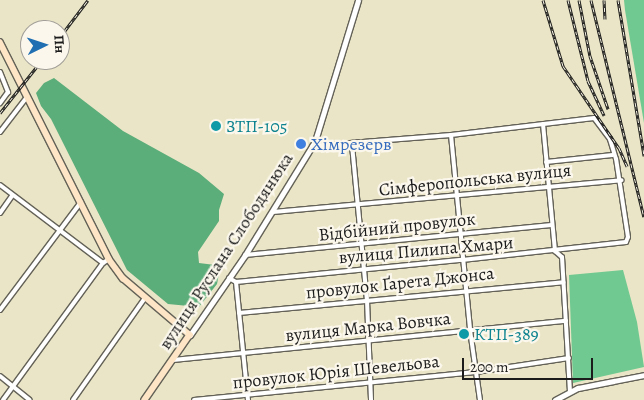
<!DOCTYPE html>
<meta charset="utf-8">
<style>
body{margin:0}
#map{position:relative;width:644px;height:400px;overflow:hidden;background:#eae5c6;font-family:Alegreya,serif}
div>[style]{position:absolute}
.green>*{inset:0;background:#6fc990}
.forest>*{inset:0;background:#5bad7a}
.roads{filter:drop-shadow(1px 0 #646258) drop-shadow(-1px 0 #646258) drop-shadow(0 1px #646258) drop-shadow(0 -1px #646258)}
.minor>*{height:4px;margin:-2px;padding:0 2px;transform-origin:2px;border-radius:2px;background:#fff}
.tertiary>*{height:5px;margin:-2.5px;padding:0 2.5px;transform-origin:2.5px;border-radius:2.5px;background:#fff}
.secondary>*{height:5.5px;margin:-2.75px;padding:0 2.75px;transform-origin:2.75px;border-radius:2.75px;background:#fde5c5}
.rail>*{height:3px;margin-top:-1.5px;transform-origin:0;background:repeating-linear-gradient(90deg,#fbf7ec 0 4px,#1c1c1c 0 8px);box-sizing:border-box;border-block:1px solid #1c1c1c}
.dots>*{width:14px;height:14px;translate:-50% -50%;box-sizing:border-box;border:2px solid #fbf7ec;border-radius:50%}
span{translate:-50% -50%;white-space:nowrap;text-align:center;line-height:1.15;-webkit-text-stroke:4.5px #fbf7ec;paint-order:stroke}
.culture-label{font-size:18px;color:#0d838f}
.left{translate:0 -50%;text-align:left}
.shop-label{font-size:18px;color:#366cbe}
.street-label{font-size:18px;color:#1c1c1c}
.north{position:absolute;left:20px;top:20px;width:50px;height:50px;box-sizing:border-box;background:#fbf7ec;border:1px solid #a29f99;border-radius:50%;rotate:86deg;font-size:14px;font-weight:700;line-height:20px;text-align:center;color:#1c1c1c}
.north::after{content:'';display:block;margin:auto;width:18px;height:22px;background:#1f6fb2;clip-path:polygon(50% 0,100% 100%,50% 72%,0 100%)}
.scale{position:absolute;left:462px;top:358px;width:131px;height:22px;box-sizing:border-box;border:2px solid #1c1c1c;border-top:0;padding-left:6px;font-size:15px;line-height:18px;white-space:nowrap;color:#1c1c1c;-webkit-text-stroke:4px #fbf7ec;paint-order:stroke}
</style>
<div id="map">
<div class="green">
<i style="clip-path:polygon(624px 0,644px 0,644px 123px,625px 10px)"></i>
<i style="clip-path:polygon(623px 270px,637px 322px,644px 367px,573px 383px,569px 275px)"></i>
</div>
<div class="forest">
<i style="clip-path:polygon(54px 78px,123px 131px,199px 173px,224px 194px,219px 210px,219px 221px,198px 252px,199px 263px,215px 265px,219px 274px,217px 284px,199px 307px,168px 304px,127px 270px,51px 119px,41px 106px,36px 93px,44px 83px)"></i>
</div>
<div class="roads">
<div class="minor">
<i style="left:0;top:72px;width:22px;rotate:68deg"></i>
<i style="left:8px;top:92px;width:14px;rotate:126deg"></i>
<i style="left:543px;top:124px;width:128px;rotate:84.6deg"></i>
<i style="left:555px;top:251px;width:9px;rotate:41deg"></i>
<i style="left:562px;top:257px;width:134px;rotate:86.6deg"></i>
<i style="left:0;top:132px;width:44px;rotate:-52.4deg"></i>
<i style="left:451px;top:135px;width:196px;rotate:84.4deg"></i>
<i style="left:470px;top:330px;width:71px;rotate:81.9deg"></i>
<i style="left:352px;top:145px;width:156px;rotate:84.5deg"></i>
<i style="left:367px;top:300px;width:100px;rotate:87.7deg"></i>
<i style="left:546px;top:162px;width:67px;rotate:-6deg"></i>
<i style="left:0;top:185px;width:129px;rotate:37.1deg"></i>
<i style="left:103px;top:263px;width:7px;rotate:-34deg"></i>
<i style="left:273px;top:212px;width:350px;rotate:-5.2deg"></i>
<i style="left:0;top:213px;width:21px;rotate:-55deg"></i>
<i style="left:245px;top:255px;width:308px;rotate:-5.6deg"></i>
<i style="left:229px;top:278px;width:8px;rotate:30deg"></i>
<i style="left:236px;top:282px;width:227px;rotate:-5.6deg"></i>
<i style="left:462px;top:260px;width:165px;rotate:-6.3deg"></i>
<i style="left:626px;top:242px;width:5px;rotate:-68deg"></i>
<i style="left:628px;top:237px;width:79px;rotate:-98.7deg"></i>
<i style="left:616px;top:159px;width:21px;rotate:-107deg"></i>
<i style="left:610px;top:139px;width:26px;rotate:-127deg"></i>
<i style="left:594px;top:118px;width:144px;rotate:173.2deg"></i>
<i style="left:451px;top:135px;width:139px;rotate:175.5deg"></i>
<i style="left:236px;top:282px;width:119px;rotate:84.2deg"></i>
<i style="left:0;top:310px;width:135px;rotate:-53.1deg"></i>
<i style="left:239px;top:313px;width:326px;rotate:-5.4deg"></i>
<i style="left:173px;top:360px;width:395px;rotate:-5.7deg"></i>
<i style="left:0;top:376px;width:38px;rotate:39deg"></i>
<i style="left:3px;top:400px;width:170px;rotate:-53.9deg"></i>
<i style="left:73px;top:400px;width:125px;rotate:-54.8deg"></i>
<i style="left:194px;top:400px;width:283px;rotate:-5.7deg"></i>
<i style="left:476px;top:372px;width:94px;rotate:-8.6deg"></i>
</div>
<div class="tertiary">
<i style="left:190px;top:335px;width:97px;rotate:-55.5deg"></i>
<i style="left:245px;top:255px;width:134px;rotate:-58.4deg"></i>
<i style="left:315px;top:141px;width:147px;rotate:-73deg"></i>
<i style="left:555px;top:400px;width:26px;rotate:-28deg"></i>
<i style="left:578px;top:388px;width:67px;rotate:-11.1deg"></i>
</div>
<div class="secondary">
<i style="left:0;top:42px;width:243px;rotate:63.3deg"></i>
<i style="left:109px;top:259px;width:24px;rotate:54deg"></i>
<i style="left:123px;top:278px;width:88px;rotate:40.4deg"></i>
<i style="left:190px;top:335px;width:79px;rotate:124.7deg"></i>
</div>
</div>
<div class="rail">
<i style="left:543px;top:0;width:69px;rotate:73.1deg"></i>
<i style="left:563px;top:66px;width:99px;rotate:55.7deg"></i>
<i style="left:619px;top:148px;width:20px;rotate:66deg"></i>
<i style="left:568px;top:0;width:83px;rotate:76.1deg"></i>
<i style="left:588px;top:81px;width:38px;rotate:65deg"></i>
<i style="left:579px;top:0;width:57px;rotate:78.9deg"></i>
<i style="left:590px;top:56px;width:56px;rotate:71.2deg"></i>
<i style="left:591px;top:0;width:223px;rotate:76.3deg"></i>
<i style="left:604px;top:0;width:19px;rotate:87deg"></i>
<i style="left:618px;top:0;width:158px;rotate:80.5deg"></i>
<i style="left:60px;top:37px;width:46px;rotate:-52.9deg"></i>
<i style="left:0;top:113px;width:68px;rotate:-51.6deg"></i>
</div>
<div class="dots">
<i style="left:216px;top:126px;background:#0f9aa8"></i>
<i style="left:301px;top:144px;background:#3f7fe0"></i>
<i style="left:464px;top:334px;background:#0f9aa8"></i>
</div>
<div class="culture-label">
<span class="left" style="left:226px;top:126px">ЗТП-105</span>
<span class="left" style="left:474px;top:334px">КТП-389</span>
</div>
<div class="shop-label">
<span class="left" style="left:311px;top:144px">Хімрезерв</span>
</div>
<div class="street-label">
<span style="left:475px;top:180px;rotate:-6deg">Сімферопольська вулиця</span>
<span style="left:397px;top:227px;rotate:-6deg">Відбійний провулок</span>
<span style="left:426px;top:250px;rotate:-5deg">вулиця Пилипа Хмари</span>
<span style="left:226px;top:251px;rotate:-57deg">вулиця Руслана Слободянюка</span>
<span style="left:400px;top:283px;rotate:-6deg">провулок Ґарета Джонса</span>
<span style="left:368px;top:327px;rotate:-6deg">вулиця Марка Вовчка</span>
<span style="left:336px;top:372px;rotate:-6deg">провулок Юрія Шевельова</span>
</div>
<div class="north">Пн</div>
<div class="scale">200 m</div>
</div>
